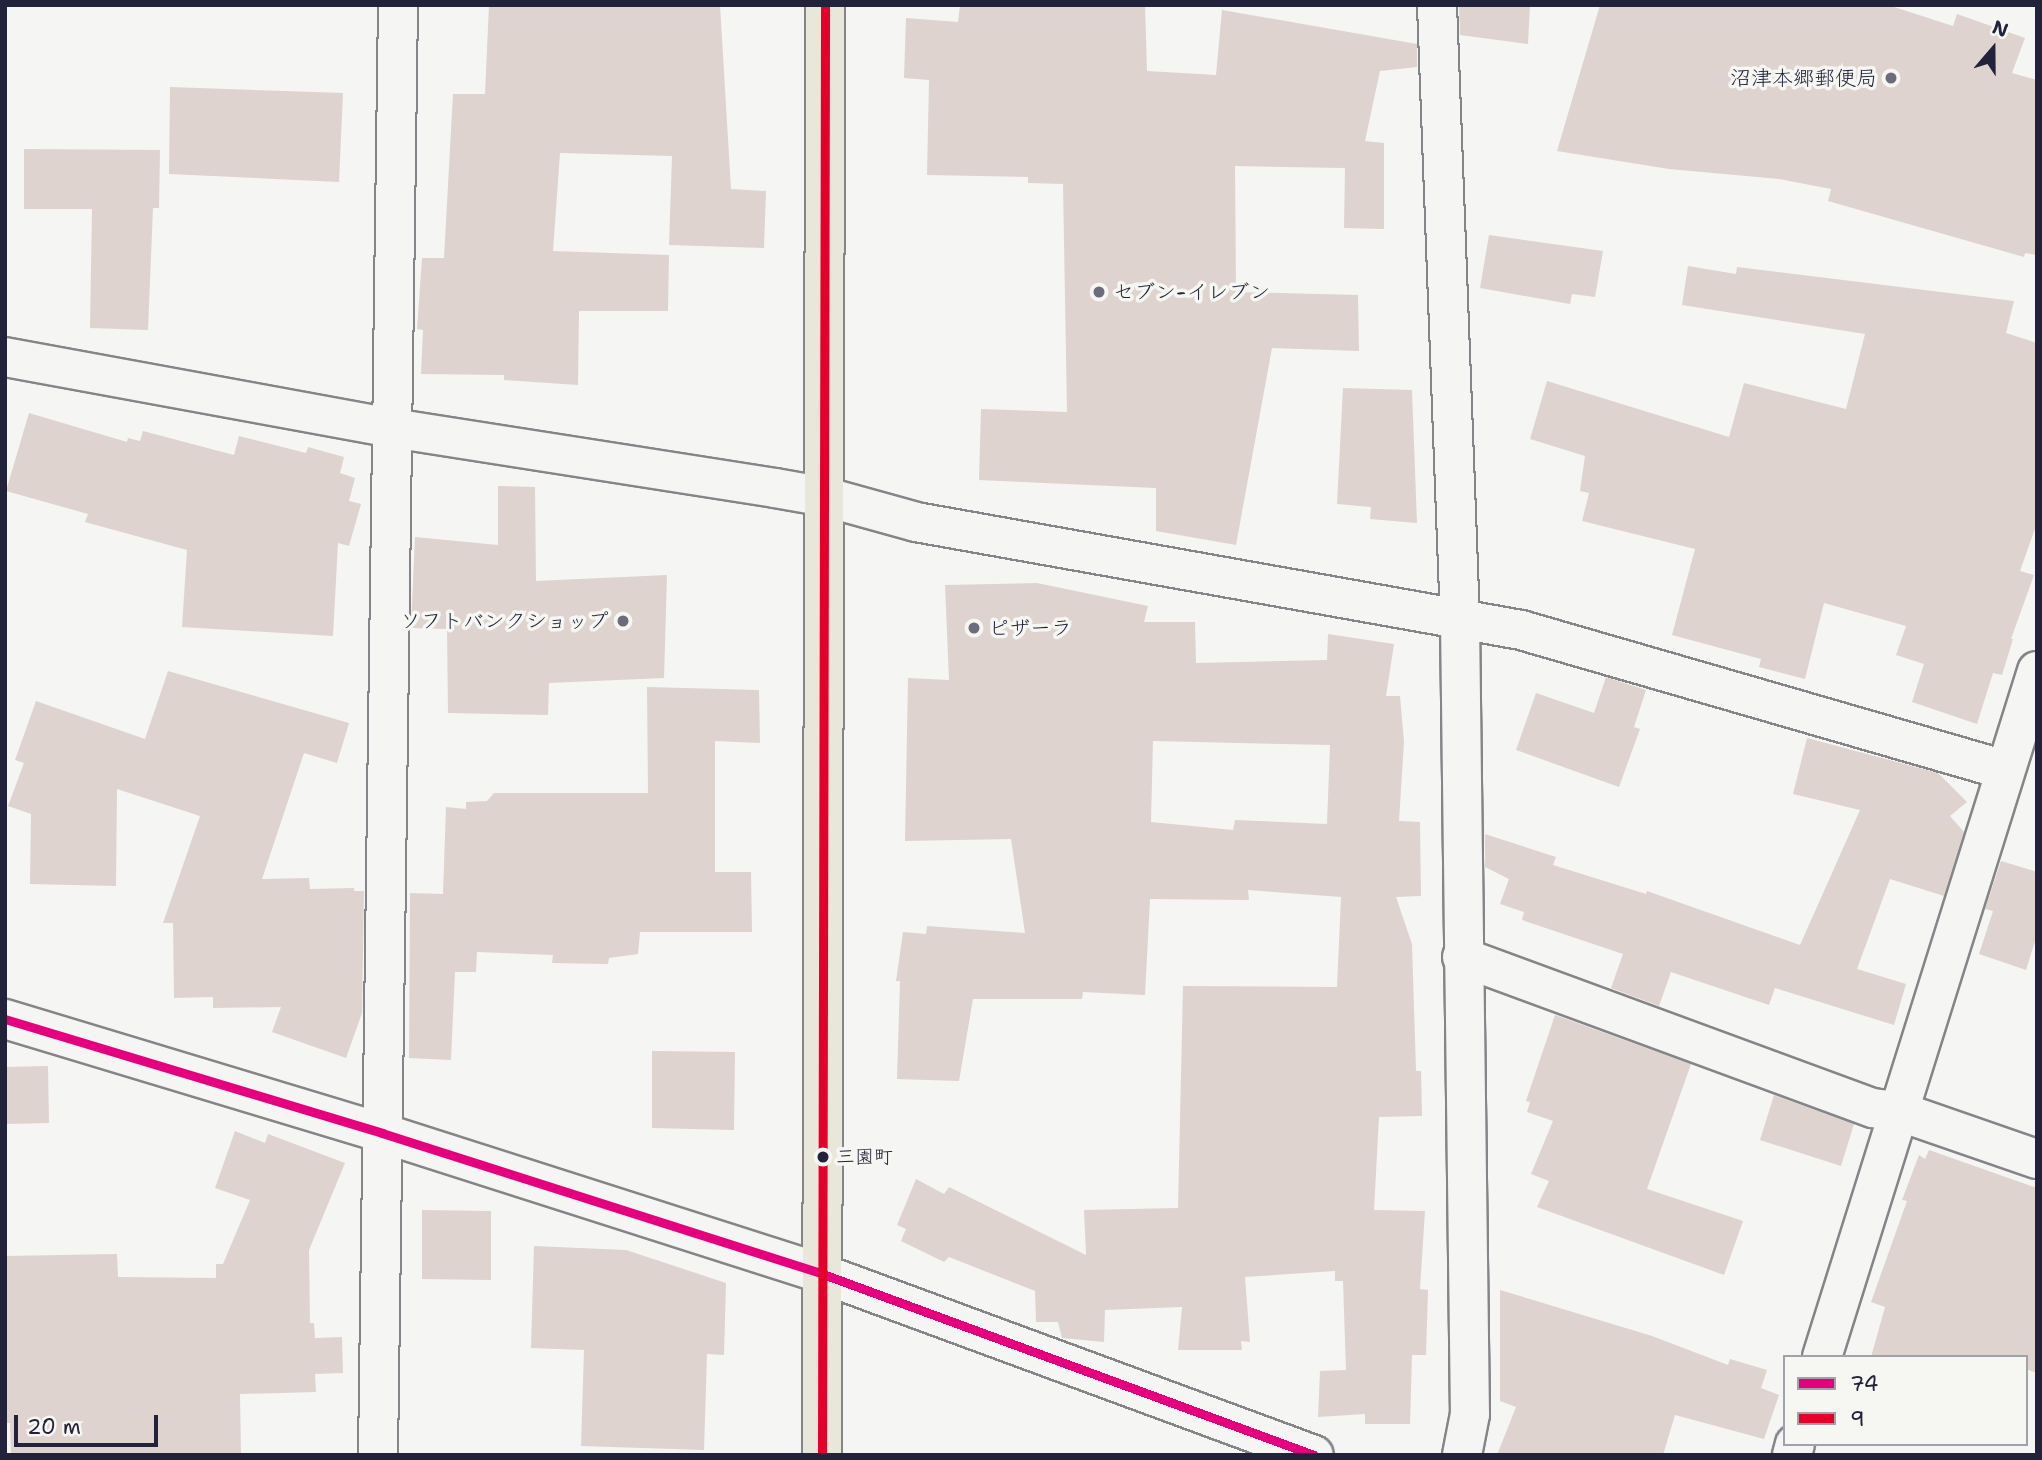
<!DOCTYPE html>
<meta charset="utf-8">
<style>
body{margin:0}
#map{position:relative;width:2042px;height:1460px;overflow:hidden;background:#f5f5f3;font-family:"Shantell Sans","Klee One",sans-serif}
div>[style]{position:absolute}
.building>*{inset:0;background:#ded3cf}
.roads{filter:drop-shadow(2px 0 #858589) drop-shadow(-2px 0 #858589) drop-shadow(0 2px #858589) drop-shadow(0 -2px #858589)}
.street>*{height:38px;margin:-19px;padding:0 19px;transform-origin:19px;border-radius:19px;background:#f5f5f3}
.highway>*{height:38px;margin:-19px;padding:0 19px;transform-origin:19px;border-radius:19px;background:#e9e7da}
.bus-1>*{height:9px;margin:-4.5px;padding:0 4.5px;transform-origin:4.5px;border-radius:4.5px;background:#e5007d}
.bus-2>*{height:9px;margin:-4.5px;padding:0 4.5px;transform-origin:4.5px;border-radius:4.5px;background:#e4002b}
.dots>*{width:19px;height:19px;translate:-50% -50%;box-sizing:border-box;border:4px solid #f6f6f2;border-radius:50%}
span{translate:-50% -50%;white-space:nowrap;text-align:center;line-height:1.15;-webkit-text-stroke:7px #f6f6f2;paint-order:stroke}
.bus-label{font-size:19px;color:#22223b}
.left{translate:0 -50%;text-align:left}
.poi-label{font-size:21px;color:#22223b}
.right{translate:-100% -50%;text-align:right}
.frame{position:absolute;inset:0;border:7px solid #22223b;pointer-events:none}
.legend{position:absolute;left:1783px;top:1355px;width:245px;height:91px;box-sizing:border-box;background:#f6f6f2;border:2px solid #a1a1a9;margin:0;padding:9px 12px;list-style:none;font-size:21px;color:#22223b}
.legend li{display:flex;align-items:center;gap:14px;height:35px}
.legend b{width:35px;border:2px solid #a1a1a9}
.north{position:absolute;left:1958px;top:14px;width:70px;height:70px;-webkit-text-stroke:5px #f6f6f2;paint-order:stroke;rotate:20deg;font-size:19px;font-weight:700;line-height:28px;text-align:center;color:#22223b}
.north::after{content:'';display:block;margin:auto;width:24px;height:32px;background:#22223b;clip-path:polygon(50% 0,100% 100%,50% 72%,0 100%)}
.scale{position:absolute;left:14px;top:1415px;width:144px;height:32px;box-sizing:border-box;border:4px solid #22223b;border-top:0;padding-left:9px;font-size:21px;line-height:24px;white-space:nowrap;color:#22223b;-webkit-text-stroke:5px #f6f6f2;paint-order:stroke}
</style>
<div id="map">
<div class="building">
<i style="clip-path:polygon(489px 5px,720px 5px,731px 189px,766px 191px,764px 248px,669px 245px,672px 156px,560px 153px,553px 251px,669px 255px,668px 311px,579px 311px,578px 385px,504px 380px,504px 375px,421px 374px,423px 330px,417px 329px,422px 258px,444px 258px,453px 94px,485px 94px)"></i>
<i style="clip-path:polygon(960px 5px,1145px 5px,1147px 71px,1216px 75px,1222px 10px,1417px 44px,1417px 67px,1380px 71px,1365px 141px,1384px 143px,1384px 229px,1344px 228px,1345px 168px,1235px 166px,1236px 292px,1358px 295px,1359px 351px,1272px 348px,1236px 545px,1156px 531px,1156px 488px,979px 480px,981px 409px,1067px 412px,1063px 184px,1028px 183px,1028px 177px,927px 175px,929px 80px,904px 78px,906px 18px,958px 22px)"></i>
<i style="clip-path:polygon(1459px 5px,1530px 5px,1528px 44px,1460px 35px)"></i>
<i style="clip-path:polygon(1600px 5px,1888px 5px,1953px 26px,1957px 14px,2025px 38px,2012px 73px,2037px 80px,2037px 255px,2025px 253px,2024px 257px,1828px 201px,1831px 189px,1779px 179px,1669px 169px,1557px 151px)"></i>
<i style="clip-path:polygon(170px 87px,343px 93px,339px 182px,169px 174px)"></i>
<i style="clip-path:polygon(24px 149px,160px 150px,159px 208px,153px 208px,148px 330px,90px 328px,92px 209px,24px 209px)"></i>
<i style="clip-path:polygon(1489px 235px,1603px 251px,1595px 297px,1572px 294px,1570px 304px,1480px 288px)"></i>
<i style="clip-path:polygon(1688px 266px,1736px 274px,1737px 267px,2014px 301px,2006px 333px,2037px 343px,2037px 523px,2020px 571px,2034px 575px,2011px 639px,2013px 639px,2002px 675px,1993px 673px,1977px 724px,1912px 702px,1924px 664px,1896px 655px,1906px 626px,1824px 603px,1805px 679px,1759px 667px,1761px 659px,1672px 635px,1695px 549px,1582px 521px,1589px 493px,1580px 491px,1585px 456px,1530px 439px,1547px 381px,1729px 437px,1744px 383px,1846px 409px,1865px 334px,1682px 305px)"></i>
<i style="clip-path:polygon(1343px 388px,1412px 390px,1417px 523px,1370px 519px,1371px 507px,1337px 504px)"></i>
<i style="clip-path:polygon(29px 413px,127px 442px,128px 438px,140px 441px,143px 431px,234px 455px,239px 436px,306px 453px,308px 447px,344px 457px,340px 473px,355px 478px,349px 501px,361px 504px,349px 546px,338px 543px,333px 636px,182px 627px,187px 550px,85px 522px,88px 514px,6px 491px)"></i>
<i style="clip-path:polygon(498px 486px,535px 487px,536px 581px,667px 575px,664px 678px,549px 683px,548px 715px,448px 713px,447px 629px,411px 628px,415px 537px,498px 545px)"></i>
<i style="clip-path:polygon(evenodd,1037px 583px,1148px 606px,1144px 622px,1195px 622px,1196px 663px,1327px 660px,1328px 634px,1394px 644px,1386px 696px,1400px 696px,1404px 742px,1399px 821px,1420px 822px,1421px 896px,1396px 897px,1412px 944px,1416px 1071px,1421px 1071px,1422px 1116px,1379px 1117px,1374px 1210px,1425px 1211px,1420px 1289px,1428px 1290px,1426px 1355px,1412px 1355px,1410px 1424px,1365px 1424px,1365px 1414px,1318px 1417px,1320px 1371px,1346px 1370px,1343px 1281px,1335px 1281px,1335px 1271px,1245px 1277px,1250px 1342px,1241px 1341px,1242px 1350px,1178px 1350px,1182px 1307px,1105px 1310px,1104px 1342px,1062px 1338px,1058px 1322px,1036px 1322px,1035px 1291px,949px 1257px,944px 1262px,901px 1241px,906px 1229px,897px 1225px,916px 1179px,944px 1194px,949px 1187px,1086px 1255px,1084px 1210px,1178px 1208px,1183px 986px,1337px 987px,1341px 897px,1248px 890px,1249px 900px,1150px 899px,1145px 995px,1083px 992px,1082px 999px,973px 999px,959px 1081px,897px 1079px,900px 981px,896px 981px,903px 932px,926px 934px,927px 926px,1025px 933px,1011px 839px,905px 841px,908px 678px,949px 680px,945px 585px,1037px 583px,1153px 741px,1330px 745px,1327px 824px,1235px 820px,1233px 830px,1151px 822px,1153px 741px)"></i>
<i style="clip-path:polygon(168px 671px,349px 723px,337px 763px,304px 753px,262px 879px,309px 878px,310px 889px,354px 888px,354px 891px,364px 891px,362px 1013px,346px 1058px,272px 1032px,281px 1007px,213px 1008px,213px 997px,174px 998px,173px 923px,163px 923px,200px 816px,117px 789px,116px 886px,30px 884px,31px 814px,8px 806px,24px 763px,15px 760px,36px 701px,145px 739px)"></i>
<i style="clip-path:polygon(1606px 677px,1646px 690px,1634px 727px,1640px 729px,1619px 787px,1516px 750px,1536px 693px,1594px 713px)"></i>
<i style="clip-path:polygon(647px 687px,759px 690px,760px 743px,715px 741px,715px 872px,751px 872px,752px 932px,640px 932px,638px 954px,609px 958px,608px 964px,552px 963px,553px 955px,477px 952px,476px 972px,455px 972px,451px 1060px,409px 1058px,410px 893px,443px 894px,446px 807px,466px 809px,466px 802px,487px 801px,494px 793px,648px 793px)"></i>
<i style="clip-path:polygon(1807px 738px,1938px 773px,1967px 802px,1950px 816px,1964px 832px,1944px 896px,1890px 879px,1857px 969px,1906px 984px,1894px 1025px,1775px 988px,1769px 1005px,1671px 972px,1659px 1006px,1611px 988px,1623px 954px,1522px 920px,1524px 912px,1500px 904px,1509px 879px,1485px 867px,1485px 834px,1556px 857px,1553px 865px,1646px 894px,1647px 891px,1800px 945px,1860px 810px,1793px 794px)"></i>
<i style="clip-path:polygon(2001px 861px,2037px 872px,2037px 935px,2026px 970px,1979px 954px,1993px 911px,1985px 909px)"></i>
<i style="clip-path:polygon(1555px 1015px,1691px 1064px,1647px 1189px,1743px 1221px,1724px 1275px,1537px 1207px,1549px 1181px,1531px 1174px,1553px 1121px,1527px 1112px,1530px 1102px,1526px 1101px)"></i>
<i style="clip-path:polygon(652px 1051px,735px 1052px,734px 1130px,652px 1128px)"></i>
<i style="clip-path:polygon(48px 1066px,49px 1123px,5px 1124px,5px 1067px)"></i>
<i style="clip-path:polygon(1774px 1095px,1854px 1124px,1841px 1166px,1760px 1140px)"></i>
<i style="clip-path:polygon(235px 1131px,265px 1143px,268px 1134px,345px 1163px,309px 1250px,310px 1323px,314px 1323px,315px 1338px,342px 1337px,343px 1373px,315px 1374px,316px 1392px,240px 1394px,241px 1455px,11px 1455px,10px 1423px,6px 1423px,5px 1256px,117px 1254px,118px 1277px,216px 1278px,216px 1264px,223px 1264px,250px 1200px,215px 1188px)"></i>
<i style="clip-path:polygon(1929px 1150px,2037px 1188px,2037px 1373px,2026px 1369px,2026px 1357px,1871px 1357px,1885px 1307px,1871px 1302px,1907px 1201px,1902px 1200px,1919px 1155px,1925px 1159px)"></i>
<i style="clip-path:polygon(422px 1210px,491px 1211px,491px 1280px,422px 1279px)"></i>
<i style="clip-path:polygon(534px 1246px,626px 1250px,726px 1283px,724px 1355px,707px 1354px,704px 1450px,581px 1446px,584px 1350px,531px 1348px)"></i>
<i style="clip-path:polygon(1500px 1290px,1652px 1336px,1728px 1365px,1730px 1359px,1767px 1370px,1761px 1388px,1779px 1395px,1764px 1439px,1675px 1415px,1663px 1455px,1497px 1455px,1516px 1407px,1500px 1401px)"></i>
</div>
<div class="roads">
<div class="street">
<i style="left:1437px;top:5px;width:616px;rotate:87.86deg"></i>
<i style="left:1460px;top:621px;width:793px;rotate:89.28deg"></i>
<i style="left:1470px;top:1414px;width:42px;rotate:101deg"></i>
<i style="left:5px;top:357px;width:393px;rotate:10.4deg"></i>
<i style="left:392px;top:428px;width:388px;rotate:8.9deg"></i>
<i style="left:775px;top:488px;width:52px;rotate:10deg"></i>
<i style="left:826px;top:497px;width:93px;rotate:15.5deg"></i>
<i style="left:916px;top:522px;width:615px;rotate:10.12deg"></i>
<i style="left:1521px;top:630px;width:504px;rotate:16.13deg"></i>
<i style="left:1462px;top:957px;width:438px;rotate:20.2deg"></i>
<i style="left:1873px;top:1108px;width:25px;rotate:7deg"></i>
<i style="left:1898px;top:1111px;width:147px;rotate:19.1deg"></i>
<i style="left:5px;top:1019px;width:394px;rotate:16.8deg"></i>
<i style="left:382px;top:1133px;width:463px;rotate:17.7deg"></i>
<i style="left:823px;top:1274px;width:523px;rotate:20.24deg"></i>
<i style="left:1822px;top:1357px;width:719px;rotate:-72.6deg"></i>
<i style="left:378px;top:1455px;width:1450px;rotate:-89.21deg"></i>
<i style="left:1792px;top:1455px;width:11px;rotate:-75deg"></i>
</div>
<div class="highway">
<i style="left:822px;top:1455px;width:1450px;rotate:-89.88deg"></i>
</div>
</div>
<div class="bus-1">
<i style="left:5px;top:1019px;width:394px;rotate:16.8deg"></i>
<i style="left:382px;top:1133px;width:463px;rotate:17.7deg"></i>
<i style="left:823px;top:1274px;width:523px;rotate:20.24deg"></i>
</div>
<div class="bus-2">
<i style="left:822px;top:1455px;width:1450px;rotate:-89.88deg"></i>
</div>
<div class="dots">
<i style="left:1891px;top:78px;background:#6c6c7b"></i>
<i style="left:1099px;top:292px;background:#6c6c7b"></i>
<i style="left:623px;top:621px;background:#6c6c7b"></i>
<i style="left:974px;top:628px;background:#6c6c7b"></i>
<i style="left:823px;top:1157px;background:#22223b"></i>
</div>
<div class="bus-label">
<span class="left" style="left:836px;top:1157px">三園町</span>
</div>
<div class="poi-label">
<span class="right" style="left:1877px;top:78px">沼津本郷郵便局</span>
<span class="left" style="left:1113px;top:292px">セブン-イレブン</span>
<span class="right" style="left:609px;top:621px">ソフトバンクショップ</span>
<span class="left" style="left:988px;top:628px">ピザーラ</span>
</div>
<div class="frame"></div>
<ul class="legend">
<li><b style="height:9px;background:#e5007d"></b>74</li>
<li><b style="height:9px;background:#e4002b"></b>9</li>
</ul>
<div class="north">N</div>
<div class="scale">20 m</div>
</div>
